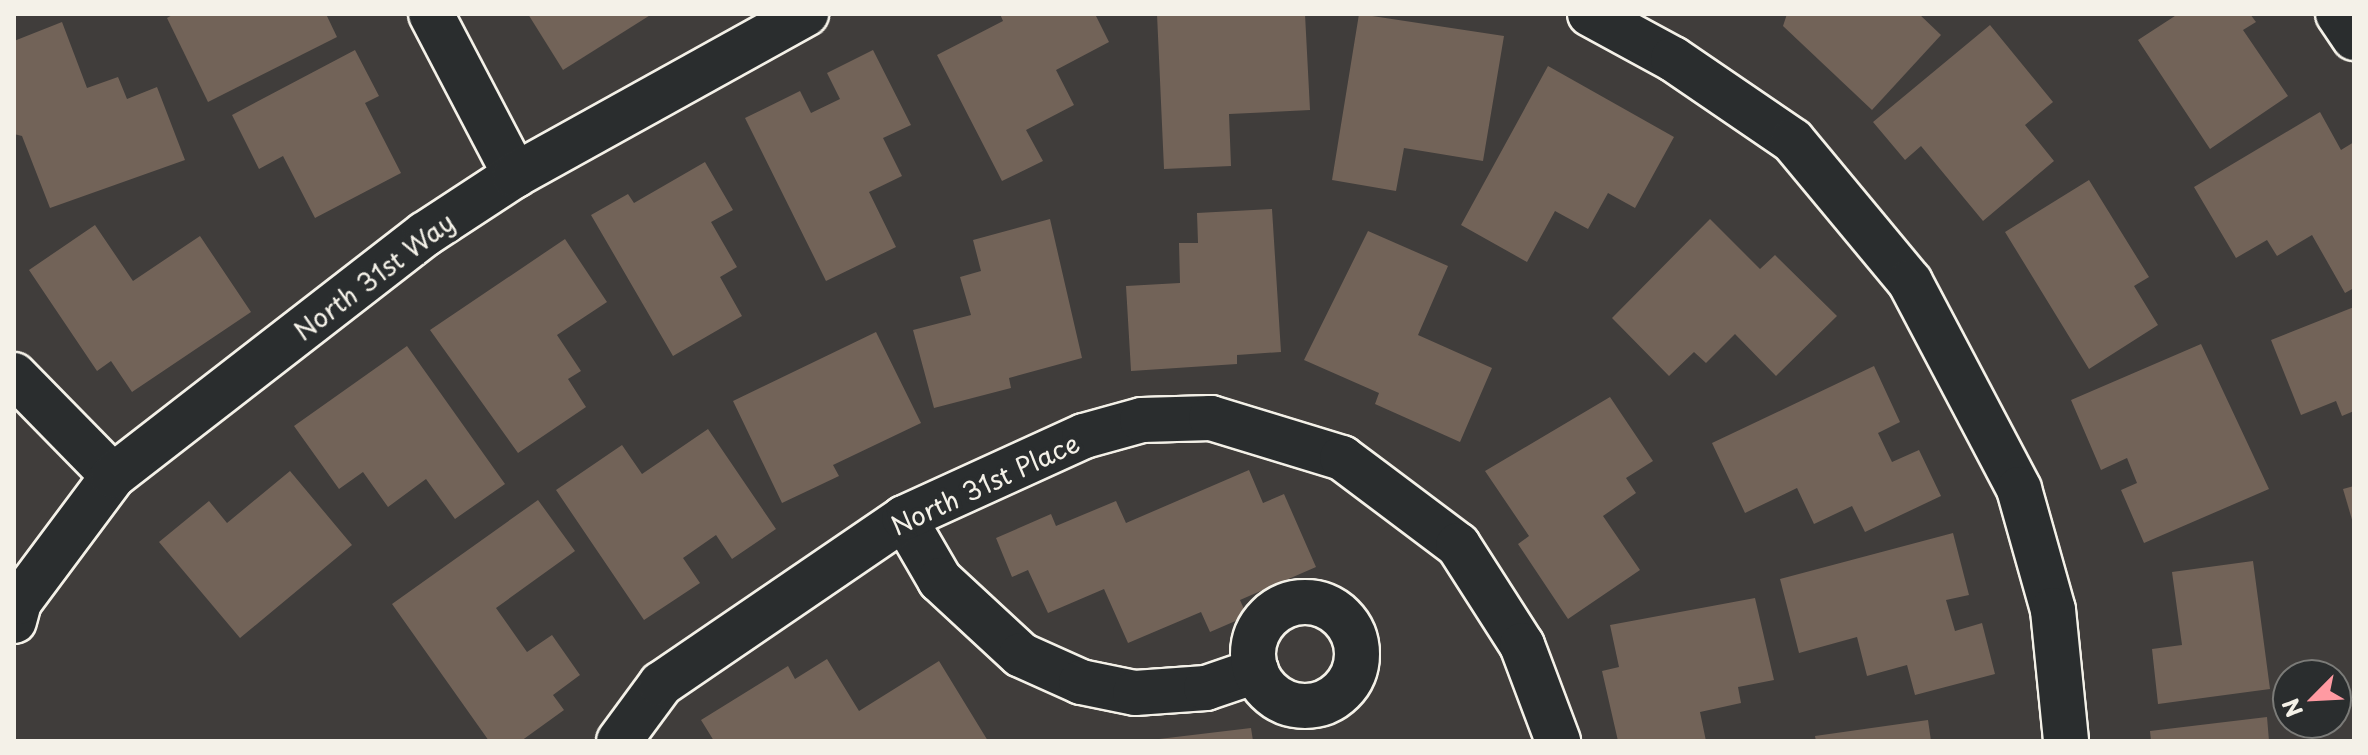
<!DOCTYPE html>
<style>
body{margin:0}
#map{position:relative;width:2368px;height:755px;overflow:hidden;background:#403d3b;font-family:"Playpen Sans",sans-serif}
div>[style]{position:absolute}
.building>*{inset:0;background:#726358}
.roads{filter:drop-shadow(2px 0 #f4f1e8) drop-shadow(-2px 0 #f4f1e8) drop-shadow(0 2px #f4f1e8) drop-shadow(0 -2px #f4f1e8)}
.street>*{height:44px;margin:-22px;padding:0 22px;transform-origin:22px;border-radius:22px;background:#2a2d2e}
.street>.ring{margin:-22px;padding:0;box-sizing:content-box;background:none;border:44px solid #2a2d2e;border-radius:50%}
span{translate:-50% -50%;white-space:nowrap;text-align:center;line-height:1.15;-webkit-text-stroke:8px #2a2d2e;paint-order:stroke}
.street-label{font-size:26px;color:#f4f1e8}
.frame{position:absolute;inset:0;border:16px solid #f4f1e8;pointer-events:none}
.north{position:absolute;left:2272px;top:659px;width:80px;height:80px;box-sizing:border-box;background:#2a2d2e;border:2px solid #7b7b78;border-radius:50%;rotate:246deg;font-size:22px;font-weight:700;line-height:32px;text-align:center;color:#f4f1e8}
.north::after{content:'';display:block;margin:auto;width:28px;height:36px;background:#ff9aa2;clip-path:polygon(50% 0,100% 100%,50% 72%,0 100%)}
</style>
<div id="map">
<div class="building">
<i style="clip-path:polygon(174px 14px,326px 14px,337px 37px,208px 102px,167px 18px)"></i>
<i style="clip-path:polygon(528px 14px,652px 14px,563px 70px)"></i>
<i style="clip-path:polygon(1000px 14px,1095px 14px,1109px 42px,1056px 70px,1074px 105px,1026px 130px,1043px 161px,1002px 181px,937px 55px,1003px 21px)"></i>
<i style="clip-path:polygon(1157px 14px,1305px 14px,1310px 110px,1229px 114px,1231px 166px,1164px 169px)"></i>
<i style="clip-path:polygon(1359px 14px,1504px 36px,1483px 161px,1404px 148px,1396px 191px,1332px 180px)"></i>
<i style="clip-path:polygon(1787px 14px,1919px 14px,1941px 35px,1872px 110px,1783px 26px)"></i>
<i style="clip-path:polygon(2178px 14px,2250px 14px,2256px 22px,2243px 30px,2288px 96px,2210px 149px,2138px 40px)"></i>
<i style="clip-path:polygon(62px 22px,87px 88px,118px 77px,127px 99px,157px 87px,185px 160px,50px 208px,22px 136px,14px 134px,14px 41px)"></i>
<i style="clip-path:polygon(1990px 25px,2053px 102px,2025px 125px,2054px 161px,1983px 221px,1921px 146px,1905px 160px,1873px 122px)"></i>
<i style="clip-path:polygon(355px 50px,379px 96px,365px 103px,401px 173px,315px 218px,283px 156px,259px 169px,232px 115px)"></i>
<i style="clip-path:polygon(873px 50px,911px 125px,883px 138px,902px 176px,869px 192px,896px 247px,826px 281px,745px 118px,800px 91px,811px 113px,840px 99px,827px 73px)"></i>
<i style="clip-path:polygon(1548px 66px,1674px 137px,1635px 208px,1608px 193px,1588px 229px,1555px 211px,1527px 262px,1461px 225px)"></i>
<i style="clip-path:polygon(2320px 112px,2341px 150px,2354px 142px,2354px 288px,2345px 293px,2312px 235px,2277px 256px,2267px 240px,2236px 258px,2194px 187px)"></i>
<i style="clip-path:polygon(705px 162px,733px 210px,711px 222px,737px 267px,720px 277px,742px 316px,673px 356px,591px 215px,628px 194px,634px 203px)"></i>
<i style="clip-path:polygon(2089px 180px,2149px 277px,2134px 286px,2158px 325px,2089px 369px,2005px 232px)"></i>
<i style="clip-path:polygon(1272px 209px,1281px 352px,1237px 355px,1237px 364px,1131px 371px,1126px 286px,1180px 283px,1179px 243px,1198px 243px,1197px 213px)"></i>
<i style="clip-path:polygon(1050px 219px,1082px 358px,1009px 378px,1011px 388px,934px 408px,913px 330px,971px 315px,960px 277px,981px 271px,973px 240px)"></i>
<i style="clip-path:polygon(1710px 219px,1760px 269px,1775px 255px,1837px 316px,1776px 376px,1735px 334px,1706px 363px,1694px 352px,1669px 376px,1612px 318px)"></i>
<i style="clip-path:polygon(95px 225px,133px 281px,200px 236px,251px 312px,132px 392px,111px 361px,97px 371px,29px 270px)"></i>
<i style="clip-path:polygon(1368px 231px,1448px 266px,1418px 335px,1492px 368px,1460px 442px,1375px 404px,1379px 393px,1304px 360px)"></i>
<i style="clip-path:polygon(565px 239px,607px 302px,557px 335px,581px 371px,568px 379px,586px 407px,518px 453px,430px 330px)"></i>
<i style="clip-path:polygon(2354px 307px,2354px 411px,2342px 416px,2336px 401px,2301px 415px,2271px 340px)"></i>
<i style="clip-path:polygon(876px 332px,921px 423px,833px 465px,839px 476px,782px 503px,733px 401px)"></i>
<i style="clip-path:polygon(2201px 344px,2269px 489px,2144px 543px,2121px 490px,2137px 483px,2127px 458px,2101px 470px,2071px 400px)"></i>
<i style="clip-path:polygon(407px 346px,505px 484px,455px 519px,426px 479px,388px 507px,363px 472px,339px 489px,294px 426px)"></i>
<i style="clip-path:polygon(1874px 366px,1900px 422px,1878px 433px,1892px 462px,1919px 450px,1941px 496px,1865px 532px,1852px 506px,1814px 524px,1797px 488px,1745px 513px,1712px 443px)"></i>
<i style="clip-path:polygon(1610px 397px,1653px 461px,1626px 478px,1636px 493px,1603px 516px,1640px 570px,1568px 619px,1518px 544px,1529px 536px,1485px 471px)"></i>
<i style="clip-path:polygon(708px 429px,776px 529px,732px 559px,716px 535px,683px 558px,700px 583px,644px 620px,556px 490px,622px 445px,642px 474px)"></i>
<i style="clip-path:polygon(1249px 470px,1263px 503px,1284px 494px,1316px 567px,1240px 600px,1247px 616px,1210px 632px,1201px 612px,1128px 643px,1104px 589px,1048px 613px,1028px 570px,1012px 577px,996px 538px,1051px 514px,1056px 526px,1116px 501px,1126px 523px)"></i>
<i style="clip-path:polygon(290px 471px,352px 545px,240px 638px,159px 542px,209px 501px,227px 523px)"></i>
<i style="clip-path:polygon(2354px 486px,2354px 523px,2353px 523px,2343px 489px)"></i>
<i style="clip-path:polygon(538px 500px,575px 551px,496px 608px,527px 652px,552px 635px,580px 675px,553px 695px,564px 710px,521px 741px,489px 741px,392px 604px)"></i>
<i style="clip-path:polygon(1953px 533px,1969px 595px,1946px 600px,1955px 631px,1982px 623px,1995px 674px,1915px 695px,1907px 665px,1867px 676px,1857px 637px,1799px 653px,1780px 579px)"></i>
<i style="clip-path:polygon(2253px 561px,2270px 689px,2158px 704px,2152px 649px,2182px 645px,2172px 572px)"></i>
<i style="clip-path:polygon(1755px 598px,1774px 680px,1738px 687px,1741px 703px,1700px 712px,1706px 741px,1618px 741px,1602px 671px,1619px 667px,1610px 625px)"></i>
<i style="clip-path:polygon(827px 659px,859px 711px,939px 661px,988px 741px,714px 741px,701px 720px,788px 666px,795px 679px)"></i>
<i style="clip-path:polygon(2267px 717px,2269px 741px,2151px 741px,2150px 731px)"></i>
<i style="clip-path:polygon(1928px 720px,1931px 741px,1816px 741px,1815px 736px)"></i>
<i style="clip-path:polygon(1251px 728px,1253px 741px,1159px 741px,1159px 739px)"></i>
</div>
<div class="roads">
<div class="street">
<i style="left:431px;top:14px;width:182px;rotate:62.4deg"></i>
<i style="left:1590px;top:14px;width:94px;rotate:28.5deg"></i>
<i style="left:1673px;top:59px;width:145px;rotate:34.3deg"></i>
<i style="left:1793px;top:141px;width:183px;rotate:50.3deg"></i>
<i style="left:1910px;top:282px;width:234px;rotate:62.2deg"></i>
<i style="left:2019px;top:489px;width:126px;rotate:74.3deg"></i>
<i style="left:2053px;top:610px;width:132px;rotate:84.3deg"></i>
<i style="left:2338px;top:14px;width:29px;rotate:56deg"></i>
<i style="left:14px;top:375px;width:141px;rotate:45.6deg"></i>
<i style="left:904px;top:518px;width:72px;rotate:59.9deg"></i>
<i style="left:940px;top:580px;width:110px;rotate:42.8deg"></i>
<i style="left:1021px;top:655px;width:66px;rotate:24.2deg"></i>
<i style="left:1081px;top:682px;width:55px;rotate:11.5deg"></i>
<i style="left:1135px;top:693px;width:71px;rotate:-4deg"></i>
<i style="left:1206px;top:688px;width:53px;rotate:-18.8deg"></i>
<i class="ring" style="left:1253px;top:602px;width:60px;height:60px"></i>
<i style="left:14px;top:621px;width:20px;rotate:-75deg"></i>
<i style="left:19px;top:602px;width:157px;rotate:-53.3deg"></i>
<i style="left:113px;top:476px;width:395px;rotate:-37.8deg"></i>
<i style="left:425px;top:234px;width:108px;rotate:-33.2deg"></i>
<i style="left:515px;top:175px;width:333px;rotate:-29deg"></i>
<i style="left:619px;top:741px;width:71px;rotate:-53.6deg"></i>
<i style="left:661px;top:684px;width:294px;rotate:-34.3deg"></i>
<i style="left:904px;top:518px;width:198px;rotate:-24.5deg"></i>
<i style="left:1084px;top:436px;width:60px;rotate:-15.4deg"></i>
<i style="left:1142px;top:420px;width:69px;rotate:-1.7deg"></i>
<i style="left:1211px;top:418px;width:137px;rotate:17deg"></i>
<i style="left:1342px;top:458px;width:145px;rotate:36.9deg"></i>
<i style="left:1458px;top:545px;width:119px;rotate:57.4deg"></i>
<i style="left:1522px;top:645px;width:103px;rotate:69.4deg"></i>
</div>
</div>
<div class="street-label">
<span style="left:374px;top:276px;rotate:-37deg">North 31st Way</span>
<span style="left:985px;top:484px;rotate:-25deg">North 31st Place</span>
</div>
<div class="frame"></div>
<div class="north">N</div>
</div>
